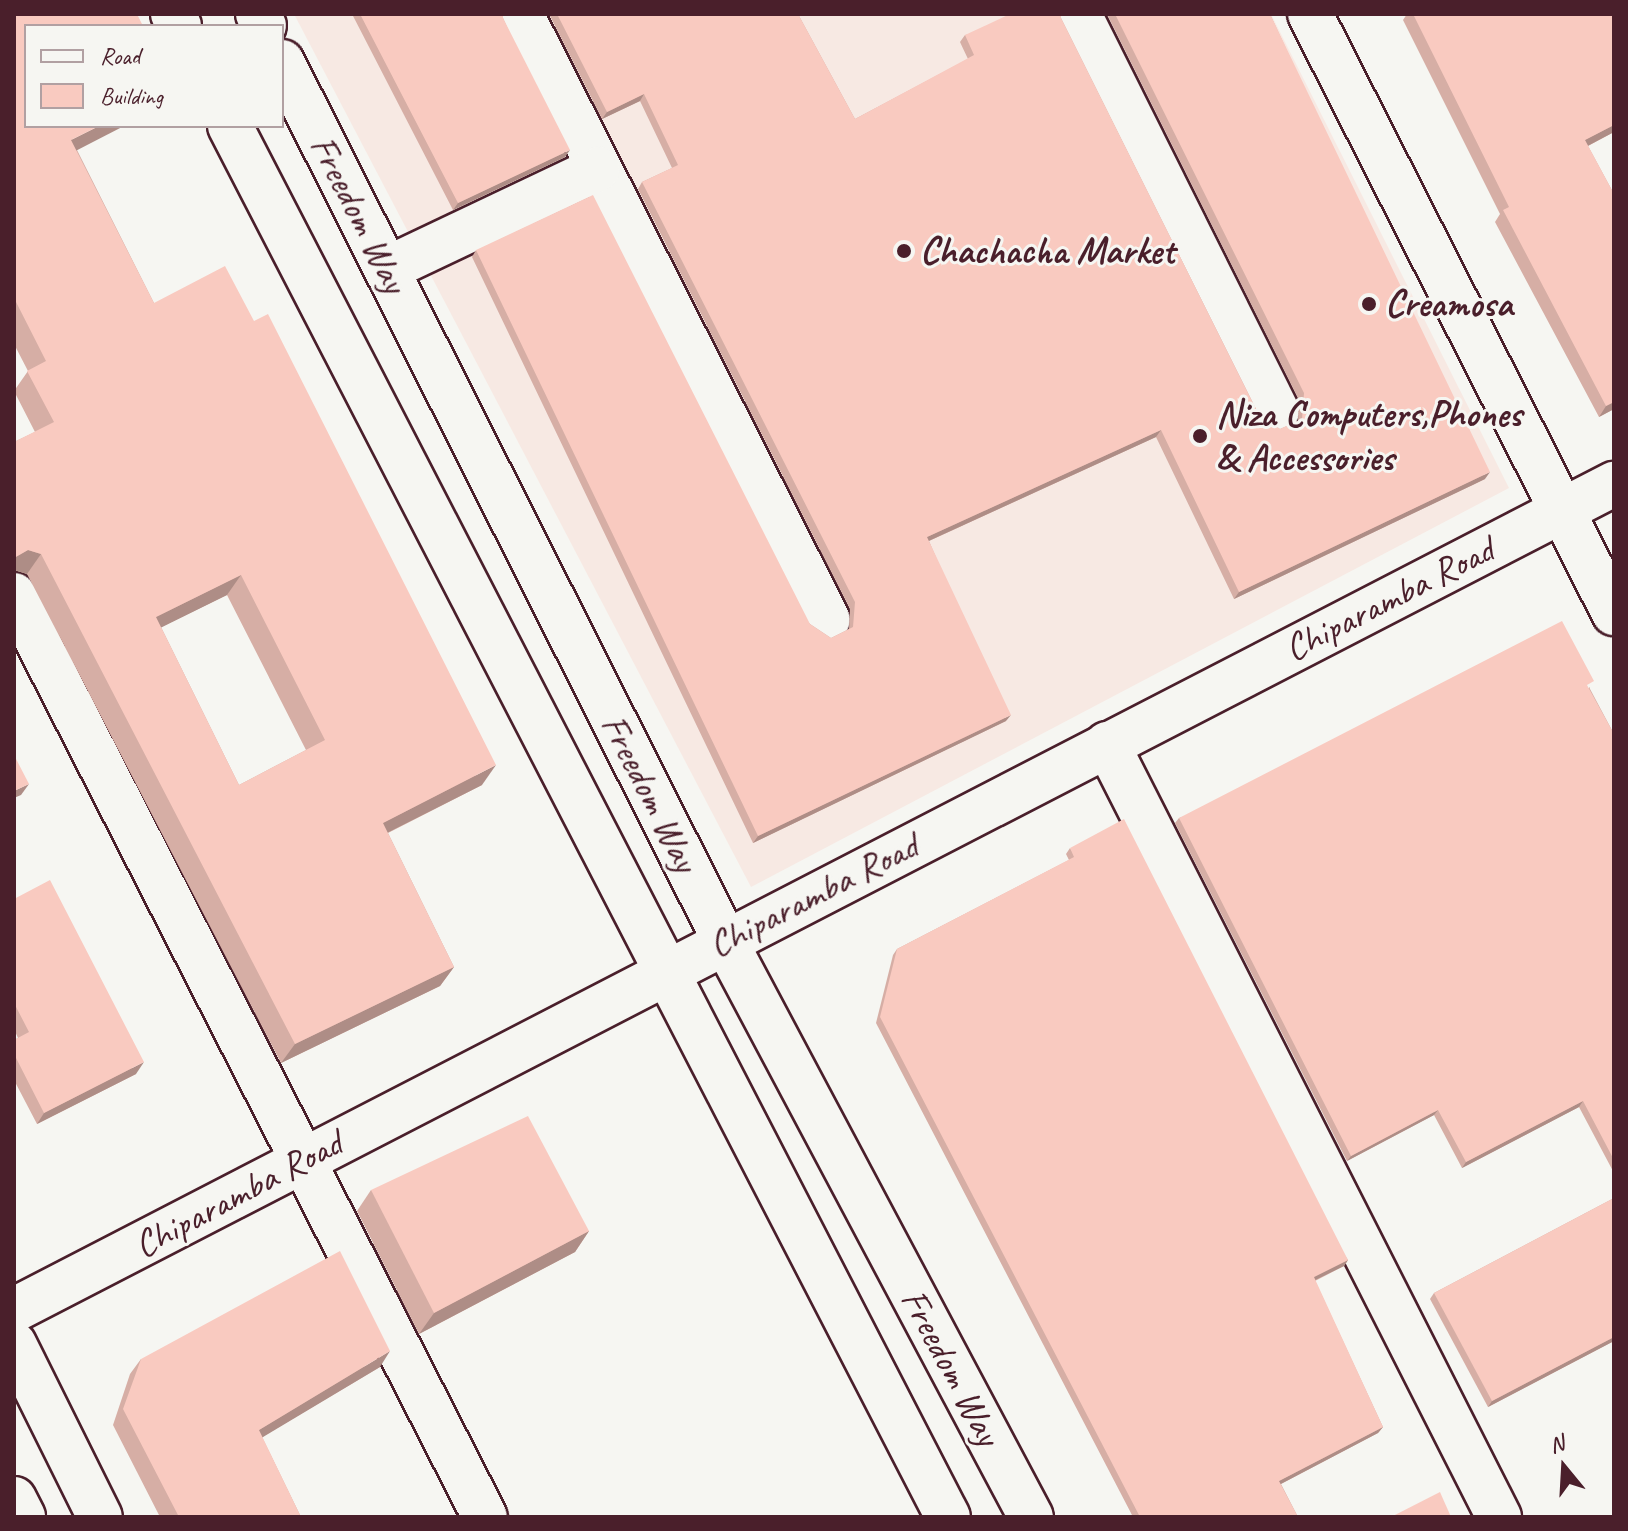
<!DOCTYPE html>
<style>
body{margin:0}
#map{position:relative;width:1628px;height:1531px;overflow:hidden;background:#f6f6f2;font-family:Caveat,sans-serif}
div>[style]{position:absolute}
.built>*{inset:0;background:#f7e9e3}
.roads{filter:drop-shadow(2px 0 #4a1f2b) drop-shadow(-2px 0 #4a1f2b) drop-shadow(0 2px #4a1f2b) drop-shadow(0 -2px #4a1f2b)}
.minor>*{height:44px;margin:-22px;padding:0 22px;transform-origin:22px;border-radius:22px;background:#f6f6f2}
.major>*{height:44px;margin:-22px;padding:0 22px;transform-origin:22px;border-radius:22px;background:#f6f6f2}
.wall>*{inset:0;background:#d6aea5}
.shaded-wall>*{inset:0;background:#ae8d86}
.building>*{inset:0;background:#f9cac0}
.dots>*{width:22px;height:22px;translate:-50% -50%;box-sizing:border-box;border:4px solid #f6f6f2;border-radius:50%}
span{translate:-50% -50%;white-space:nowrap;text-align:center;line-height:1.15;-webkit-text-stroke:6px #f6f6f2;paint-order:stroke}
.street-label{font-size:38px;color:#4a1f2b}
.poi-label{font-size:38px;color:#4a1f2b;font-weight:700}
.left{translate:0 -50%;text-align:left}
.frame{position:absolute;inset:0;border:16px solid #4a1f2b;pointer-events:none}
.legend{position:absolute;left:24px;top:24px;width:260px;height:104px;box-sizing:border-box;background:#f6f6f2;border:2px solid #b1a0a2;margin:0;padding:10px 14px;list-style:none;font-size:24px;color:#4a1f2b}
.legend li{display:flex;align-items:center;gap:16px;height:40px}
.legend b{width:40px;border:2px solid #b1a0a2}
.north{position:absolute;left:1524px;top:1427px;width:80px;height:80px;-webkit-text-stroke:6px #f6f6f2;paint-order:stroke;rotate:342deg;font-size:22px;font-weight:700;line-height:32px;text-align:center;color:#4a1f2b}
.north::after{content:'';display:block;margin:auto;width:28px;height:36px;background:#4a1f2b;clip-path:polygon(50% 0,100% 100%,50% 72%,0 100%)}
</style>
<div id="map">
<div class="built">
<i style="clip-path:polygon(294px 14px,1271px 14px,1509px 488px,751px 887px)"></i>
</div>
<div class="roads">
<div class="minor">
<i style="left:521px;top:14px;width:679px;rotate:63.13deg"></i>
<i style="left:1079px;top:14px;width:444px;rotate:63.5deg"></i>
<i style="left:1310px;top:14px;width:672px;rotate:63.09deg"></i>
<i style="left:387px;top:269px;width:233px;rotate:-25.4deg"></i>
<i style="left:14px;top:595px;width:1035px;rotate:62.94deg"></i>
<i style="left:1107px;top:744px;width:867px;rotate:63.11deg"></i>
<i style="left:14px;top:1310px;width:1801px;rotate:-27.31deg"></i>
<i style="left:14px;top:1344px;width:193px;rotate:63.6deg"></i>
</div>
<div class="major">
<i style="left:173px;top:14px;width:13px;rotate:63deg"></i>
<i style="left:258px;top:14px;width:13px;rotate:63deg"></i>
<i style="left:282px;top:62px;width:984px;rotate:63.25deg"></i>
<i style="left:725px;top:941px;width:652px;rotate:62.02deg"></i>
<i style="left:230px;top:126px;width:1565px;rotate:62.7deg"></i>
<i style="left:14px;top:1499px;width:20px;rotate:63deg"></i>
</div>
</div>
<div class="wall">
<i style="clip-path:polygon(evenodd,14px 14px,77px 150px,154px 303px,482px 785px,388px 833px,454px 967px,440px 986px,281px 1063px,27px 574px,14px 570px,14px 442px,35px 432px,14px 391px,28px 371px,14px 344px,14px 14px,227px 595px,306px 750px,239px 785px,161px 627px,227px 595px)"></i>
<i style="clip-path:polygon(352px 14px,503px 14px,503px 18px,565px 157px,453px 210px)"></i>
<i style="clip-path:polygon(549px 14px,798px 14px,855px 119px,968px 59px,960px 42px,965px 35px,1061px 18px,1259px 415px,1280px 429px,1298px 421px,1299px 400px,1107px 14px,1270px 14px,1485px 479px,1234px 599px,1156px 437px,929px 541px,1006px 721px,753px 843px,472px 257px,476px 250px,810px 624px,831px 638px,849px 629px,850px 609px,638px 189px,642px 182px,672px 168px,640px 101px,602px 119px)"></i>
<i style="clip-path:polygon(1407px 14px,1614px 14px,1614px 132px,1588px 146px,1614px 194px,1614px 409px,1599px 417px,1495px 222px,1500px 214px,1403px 20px)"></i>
<i style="clip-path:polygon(1589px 687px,1614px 734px,1614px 1173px,1579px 1107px,1462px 1168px,1434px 1115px,1347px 1161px,1175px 823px,1179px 818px,1590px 687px)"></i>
<i style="clip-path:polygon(1070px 848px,1348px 1260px,1344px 1266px,1315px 1281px,1383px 1427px,1378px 1433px,1281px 1484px,1298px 1517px,1133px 1517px,876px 1023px,893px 955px,897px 949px,1069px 860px,1066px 854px)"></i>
<i style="clip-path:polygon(14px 899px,136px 1074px,37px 1124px,14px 1080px,14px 1040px,18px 1038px,14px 1029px)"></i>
<i style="clip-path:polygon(371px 1190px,589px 1231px,575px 1252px,419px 1334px,357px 1211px)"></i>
<i style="clip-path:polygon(1614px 1198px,1614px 1341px,1488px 1407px,1430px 1299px,1434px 1293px)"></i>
<i style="clip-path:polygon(141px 1359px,380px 1367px,262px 1437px,301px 1517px,160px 1517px,113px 1425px,130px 1374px)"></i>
</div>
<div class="shaded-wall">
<i style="clip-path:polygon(644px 94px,640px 101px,602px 119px,607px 112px)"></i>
<i style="clip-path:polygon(1614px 125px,1614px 132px,1578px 151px,1585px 140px)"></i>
<i style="clip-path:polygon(99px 126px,124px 126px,58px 160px,71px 140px)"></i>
<i style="clip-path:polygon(570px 150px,565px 157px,453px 210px,458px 203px)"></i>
<i style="clip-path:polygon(1614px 402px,1614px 409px,1599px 417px,1606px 406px)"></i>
<i style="clip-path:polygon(1161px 430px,1156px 437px,922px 544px,927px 537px)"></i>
<i style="clip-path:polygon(1490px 472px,1485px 479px,1234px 599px,1239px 592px)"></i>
<i style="clip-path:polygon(28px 550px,41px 554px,27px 574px,14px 570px,14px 558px)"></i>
<i style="clip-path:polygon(241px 575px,227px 595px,142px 637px,156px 617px)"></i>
<i style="clip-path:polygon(1011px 715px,1006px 721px,753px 843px,758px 836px)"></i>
<i style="clip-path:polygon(496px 765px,482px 785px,369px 842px,383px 823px)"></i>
<i style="clip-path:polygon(29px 784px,21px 795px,14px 798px,14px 791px)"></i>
<i style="clip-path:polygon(454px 967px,440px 986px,281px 1063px,295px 1044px)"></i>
<i style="clip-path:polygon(144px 1062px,136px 1074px,37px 1124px,44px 1113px)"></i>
<i style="clip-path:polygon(1583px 1101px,1579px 1107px,1462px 1168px,1466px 1162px)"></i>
<i style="clip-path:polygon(1438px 1110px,1434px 1115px,1347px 1161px,1351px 1156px)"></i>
<i style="clip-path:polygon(589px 1231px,575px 1252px,419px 1334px,434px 1313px)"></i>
<i style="clip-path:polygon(1348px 1260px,1344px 1266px,1309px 1283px,1314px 1277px)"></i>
<i style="clip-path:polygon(1614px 1337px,1614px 1341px,1488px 1407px,1492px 1401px)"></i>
<i style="clip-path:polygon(390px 1351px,380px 1367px,248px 1446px,259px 1430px)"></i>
<i style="clip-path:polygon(1383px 1427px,1378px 1433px,1275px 1487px,1279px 1481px)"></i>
</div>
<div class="building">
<i style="clip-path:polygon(evenodd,14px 14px,137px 14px,143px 26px,26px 26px,26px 126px,99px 126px,71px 140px,154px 303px,225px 266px,254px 321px,268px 314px,496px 765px,383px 823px,454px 967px,295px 1044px,41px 554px,28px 550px,14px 558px,14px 442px,54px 422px,27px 371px,46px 361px,14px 298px,14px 14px,241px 575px,325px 740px,239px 785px,156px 617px,241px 575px)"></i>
<i style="clip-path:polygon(360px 14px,503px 14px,503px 18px,570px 150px,458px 203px)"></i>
<i style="clip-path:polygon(557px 14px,798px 14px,855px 119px,974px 55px,965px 35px,1010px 14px,1061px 14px,1061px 18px,1259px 415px,1280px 429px,1302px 419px,1304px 393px,1115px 14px,1270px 14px,1490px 472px,1239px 592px,1161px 430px,927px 537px,1011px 715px,758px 836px,476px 250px,593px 195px,810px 624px,831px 638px,853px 627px,855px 602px,642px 182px,678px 165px,644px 94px,607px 112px)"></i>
<i style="clip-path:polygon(1413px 14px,1614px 14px,1614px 125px,1585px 140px,1614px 194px,1614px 402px,1606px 406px,1503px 210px,1509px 207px)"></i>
<i style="clip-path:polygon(1562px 621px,1594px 681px,1587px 685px,1614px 734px,1614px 1160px,1583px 1101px,1466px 1162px,1438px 1110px,1351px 1156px,1179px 818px)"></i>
<i style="clip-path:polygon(14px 755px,29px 784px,14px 791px)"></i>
<i style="clip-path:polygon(1124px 819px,1348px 1260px,1314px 1277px,1383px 1427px,1279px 1481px,1298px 1517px,1140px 1517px,880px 1017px,897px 949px,1074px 857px,1070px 848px)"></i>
<i style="clip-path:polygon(50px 880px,144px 1062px,44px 1113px,14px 1054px,14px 1040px,29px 1032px,14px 1003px,14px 899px)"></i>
<i style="clip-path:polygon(528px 1116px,589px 1231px,434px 1313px,371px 1190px)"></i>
<i style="clip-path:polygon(1614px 1198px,1614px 1337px,1492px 1401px,1434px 1293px)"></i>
<i style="clip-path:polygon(340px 1251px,390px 1351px,259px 1430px,301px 1517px,179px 1517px,123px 1409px,141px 1359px)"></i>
<i style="clip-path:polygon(1440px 1492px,1451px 1517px,1391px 1517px)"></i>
</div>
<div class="dots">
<i style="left:904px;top:251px;background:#4a1f2b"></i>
<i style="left:1369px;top:304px;background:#4a1f2b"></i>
<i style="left:1200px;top:436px;background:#4a1f2b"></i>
</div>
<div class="street-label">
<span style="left:359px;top:214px;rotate:63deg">Freedom Way</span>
<span style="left:1389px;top:599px;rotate:-27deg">Chiparamba Road</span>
<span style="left:650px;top:793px;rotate:63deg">Freedom Way</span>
<span style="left:813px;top:895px;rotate:-27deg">Chiparamba Road</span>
<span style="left:238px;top:1194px;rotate:-28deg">Chiparamba Road</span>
<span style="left:951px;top:1367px;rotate:62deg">Freedom Way</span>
</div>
<div class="poi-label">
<span class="left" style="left:920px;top:251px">Chachacha Market</span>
<span class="left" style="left:1385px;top:304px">Creamosa</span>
<span class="left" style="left:1216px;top:436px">Niza Computers,Phones<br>&amp; Accessories</span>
</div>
<div class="frame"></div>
<ul class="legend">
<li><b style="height:10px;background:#f6f6f2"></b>Road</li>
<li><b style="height:22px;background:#f9cac0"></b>Building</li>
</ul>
<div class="north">N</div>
</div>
